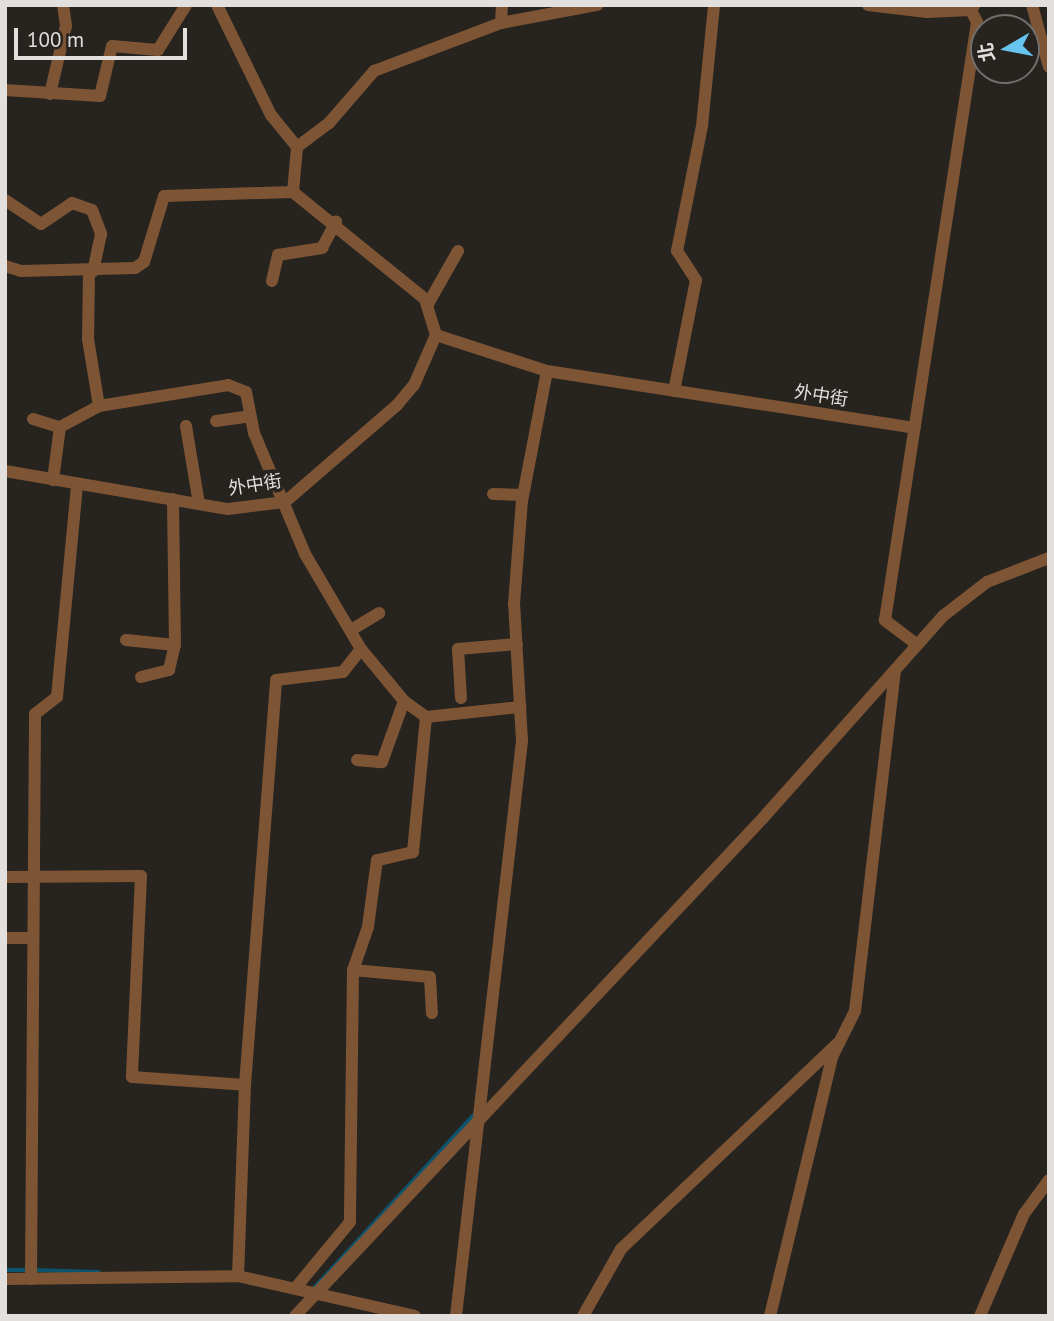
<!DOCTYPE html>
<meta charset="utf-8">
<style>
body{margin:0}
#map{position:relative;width:1054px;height:1321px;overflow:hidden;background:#27231f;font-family:"PT Sans","Noto Sans TC",sans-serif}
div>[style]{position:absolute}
.stream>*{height:3.5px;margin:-1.75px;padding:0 1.75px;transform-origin:1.75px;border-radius:1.75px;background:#0c536e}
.minor>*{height:12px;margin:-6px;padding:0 6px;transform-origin:6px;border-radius:6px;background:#7d5535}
span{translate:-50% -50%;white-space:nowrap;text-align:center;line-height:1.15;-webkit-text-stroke:7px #27231f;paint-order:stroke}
.street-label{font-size:18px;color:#e2dfdd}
.frame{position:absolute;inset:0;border:7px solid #e2dfdd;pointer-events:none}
.north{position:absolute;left:970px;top:14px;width:70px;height:70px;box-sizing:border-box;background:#27231f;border:2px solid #726e6b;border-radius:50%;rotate:260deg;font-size:19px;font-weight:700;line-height:28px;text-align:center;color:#e2dfdd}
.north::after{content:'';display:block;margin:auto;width:24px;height:32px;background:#66c4ef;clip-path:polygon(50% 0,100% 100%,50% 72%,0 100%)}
.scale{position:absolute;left:14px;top:28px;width:173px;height:32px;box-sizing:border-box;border:4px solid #e2dfdd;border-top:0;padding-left:9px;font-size:21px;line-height:24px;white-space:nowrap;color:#e2dfdd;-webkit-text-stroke:5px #27231f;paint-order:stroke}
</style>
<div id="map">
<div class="stream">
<i style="left:5px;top:1270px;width:20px"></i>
<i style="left:34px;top:1270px;width:65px;rotate:1.8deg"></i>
<i style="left:315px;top:1287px;width:233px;rotate:-47.3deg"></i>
</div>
<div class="minor">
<i style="left:217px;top:5px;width:123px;rotate:63.9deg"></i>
<i style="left:271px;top:115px;width:41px;rotate:50.9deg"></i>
<i style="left:868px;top:5px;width:59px;rotate:6.8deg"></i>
<i style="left:927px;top:12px;width:44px;rotate:-2.6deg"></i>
<i style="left:971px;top:10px;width:5px;rotate:-53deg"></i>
<i style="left:1032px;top:5px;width:64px;rotate:74.7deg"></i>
<i style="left:501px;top:23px;width:18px;rotate:-87deg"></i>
<i style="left:5px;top:90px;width:95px;rotate:3.6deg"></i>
<i style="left:100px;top:96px;width:51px;rotate:-76.5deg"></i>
<i style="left:112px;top:46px;width:46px;rotate:5deg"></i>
<i style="left:158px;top:50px;width:53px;rotate:-58.1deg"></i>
<i style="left:50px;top:94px;width:70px;rotate:-76.8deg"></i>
<i style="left:66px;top:26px;width:21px;rotate:-98deg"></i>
<i style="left:5px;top:200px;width:43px;rotate:33.7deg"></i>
<i style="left:41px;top:224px;width:37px;rotate:-34deg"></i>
<i style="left:72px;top:203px;width:21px;rotate:19deg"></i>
<i style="left:92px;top:210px;width:26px;rotate:69deg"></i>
<i style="left:101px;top:234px;width:38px;rotate:102deg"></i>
<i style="left:5px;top:266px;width:17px;rotate:17deg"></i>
<i style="left:21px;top:271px;width:114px;rotate:-1.5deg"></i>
<i style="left:135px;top:268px;width:11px;rotate:-34deg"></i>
<i style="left:144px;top:262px;width:69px;rotate:-73.1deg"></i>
<i style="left:164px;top:196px;width:129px;rotate:-1.8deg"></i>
<i style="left:293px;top:192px;width:45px;rotate:-84.9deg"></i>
<i style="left:297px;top:147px;width:40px;rotate:-37deg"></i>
<i style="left:329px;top:123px;width:69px;rotate:-49.1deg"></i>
<i style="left:374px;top:71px;width:136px;rotate:-20.7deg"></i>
<i style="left:501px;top:23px;width:98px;rotate:-10.6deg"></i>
<i style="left:89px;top:271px;width:68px;rotate:90.8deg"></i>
<i style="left:88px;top:339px;width:68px;rotate:80.7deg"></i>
<i style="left:99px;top:406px;width:131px;rotate:-9.2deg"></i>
<i style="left:228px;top:385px;width:19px;rotate:21deg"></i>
<i style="left:246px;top:392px;width:42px;rotate:79deg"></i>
<i style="left:254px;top:433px;width:131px;rotate:67.1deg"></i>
<i style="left:305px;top:554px;width:110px;rotate:59.5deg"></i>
<i style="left:361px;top:649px;width:67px;rotate:50.4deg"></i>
<i style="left:404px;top:701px;width:27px;rotate:36deg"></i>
<i style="left:426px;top:717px;width:136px;rotate:95.5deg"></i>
<i style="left:413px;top:852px;width:37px;rotate:167deg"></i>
<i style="left:377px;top:860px;width:68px;rotate:97.7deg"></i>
<i style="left:368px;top:927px;width:46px;rotate:109.2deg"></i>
<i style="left:353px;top:970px;width:252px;rotate:90.7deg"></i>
<i style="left:350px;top:1222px;width:83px;rotate:129.6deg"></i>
<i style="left:272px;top:281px;width:27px;rotate:-77deg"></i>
<i style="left:278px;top:255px;width:45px;rotate:-9deg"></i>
<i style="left:322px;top:248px;width:30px;rotate:-62deg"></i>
<i style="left:428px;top:304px;width:61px;rotate:-60.5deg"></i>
<i style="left:436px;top:335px;width:117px;rotate:18deg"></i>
<i style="left:547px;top:371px;width:372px;rotate:8.8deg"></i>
<i style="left:674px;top:391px;width:113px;rotate:-78.8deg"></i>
<i style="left:696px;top:280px;width:35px;rotate:-123deg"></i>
<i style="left:677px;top:251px;width:127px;rotate:-78.7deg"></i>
<i style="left:702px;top:126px;width:122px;rotate:-84.3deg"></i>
<i style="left:33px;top:419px;width:28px;rotate:17deg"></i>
<i style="left:216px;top:421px;width:34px;rotate:-8deg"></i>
<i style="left:186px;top:426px;width:79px;rotate:80.5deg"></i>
<i style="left:5px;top:471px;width:226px;rotate:9.7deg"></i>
<i style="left:228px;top:509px;width:57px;rotate:-7deg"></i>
<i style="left:285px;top:502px;width:148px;rotate:-40.9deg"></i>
<i style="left:397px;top:405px;width:26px;rotate:-50deg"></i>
<i style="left:414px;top:385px;width:55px;rotate:-66.3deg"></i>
<i style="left:436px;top:335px;width:38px;rotate:-107deg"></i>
<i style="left:425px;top:299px;width:170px;rotate:-141deg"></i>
<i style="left:53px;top:480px;width:53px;rotate:-82.5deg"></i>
<i style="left:60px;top:427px;width:44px;rotate:-28.3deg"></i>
<i style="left:493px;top:494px;width:30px;rotate:2deg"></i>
<i style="left:351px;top:630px;width:33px;rotate:-31deg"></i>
<i style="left:126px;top:640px;width:49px;rotate:5.8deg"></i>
<i style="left:175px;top:645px;width:146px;rotate:-90.8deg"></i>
<i style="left:915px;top:643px;width:38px;rotate:-143deg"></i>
<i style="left:885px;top:620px;width:605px;rotate:-81.25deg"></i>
<i style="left:977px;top:22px;width:13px;rotate:-117deg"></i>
<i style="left:141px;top:677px;width:29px;rotate:-14deg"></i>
<i style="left:169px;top:670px;width:26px;rotate:-77deg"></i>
<i style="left:461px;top:698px;width:49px;rotate:-93.5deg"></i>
<i style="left:458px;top:649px;width:59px;rotate:-4.8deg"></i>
<i style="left:426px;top:717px;width:95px;rotate:-6.1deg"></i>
<i style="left:357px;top:760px;width:25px;rotate:5deg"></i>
<i style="left:382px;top:762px;width:65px;rotate:-70.2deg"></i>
<i style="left:5px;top:877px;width:136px;rotate:-0.4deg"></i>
<i style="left:141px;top:876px;width:201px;rotate:92.6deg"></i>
<i style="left:132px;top:1077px;width:113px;rotate:4deg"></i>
<i style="left:5px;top:938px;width:28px"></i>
<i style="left:353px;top:970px;width:77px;rotate:5.2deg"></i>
<i style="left:430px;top:977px;width:36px;rotate:87deg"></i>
<i style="left:238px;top:1276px;width:191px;rotate:-87.9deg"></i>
<i style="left:245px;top:1085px;width:406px;rotate:-85.6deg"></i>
<i style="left:276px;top:680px;width:67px;rotate:-6.8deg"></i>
<i style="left:343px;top:672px;width:29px;rotate:-52deg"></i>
<i style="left:5px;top:1279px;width:233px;rotate:-0.7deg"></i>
<i style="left:238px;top:1276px;width:181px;rotate:12.7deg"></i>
<i style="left:31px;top:1279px;width:565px;rotate:-89.59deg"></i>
<i style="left:35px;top:714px;width:28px;rotate:-38deg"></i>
<i style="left:57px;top:697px;width:212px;rotate:-84.6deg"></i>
<i style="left:295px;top:1316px;width:683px;rotate:-46.78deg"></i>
<i style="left:763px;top:818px;width:271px;rotate:-48.3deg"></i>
<i style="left:943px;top:616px;width:56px;rotate:-37.7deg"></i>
<i style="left:987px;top:582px;width:66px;rotate:-21.2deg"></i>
<i style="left:456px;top:1316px;width:579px;rotate:-83.45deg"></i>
<i style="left:522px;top:741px;width:137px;rotate:-93.3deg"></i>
<i style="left:514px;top:604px;width:103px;rotate:-85.6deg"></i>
<i style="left:522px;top:501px;width:132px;rotate:-79.1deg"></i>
<i style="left:583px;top:1316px;width:77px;rotate:-60.4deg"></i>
<i style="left:621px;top:1249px;width:299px;rotate:-43.5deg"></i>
<i style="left:770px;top:1316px;width:266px;rotate:-76.5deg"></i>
<i style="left:832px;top:1057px;width:51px;rotate:-63.4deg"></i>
<i style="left:855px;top:1011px;width:343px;rotate:-83.3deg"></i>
<i style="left:980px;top:1316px;width:111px;rotate:-66.7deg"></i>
<i style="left:1024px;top:1214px;width:42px;rotate:-53.7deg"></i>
</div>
<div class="street-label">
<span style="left:821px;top:396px;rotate:9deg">外中街</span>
<span style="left:255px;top:485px;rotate:-9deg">外中街</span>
</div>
<div class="frame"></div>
<div class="north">北</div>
<div class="scale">100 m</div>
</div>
